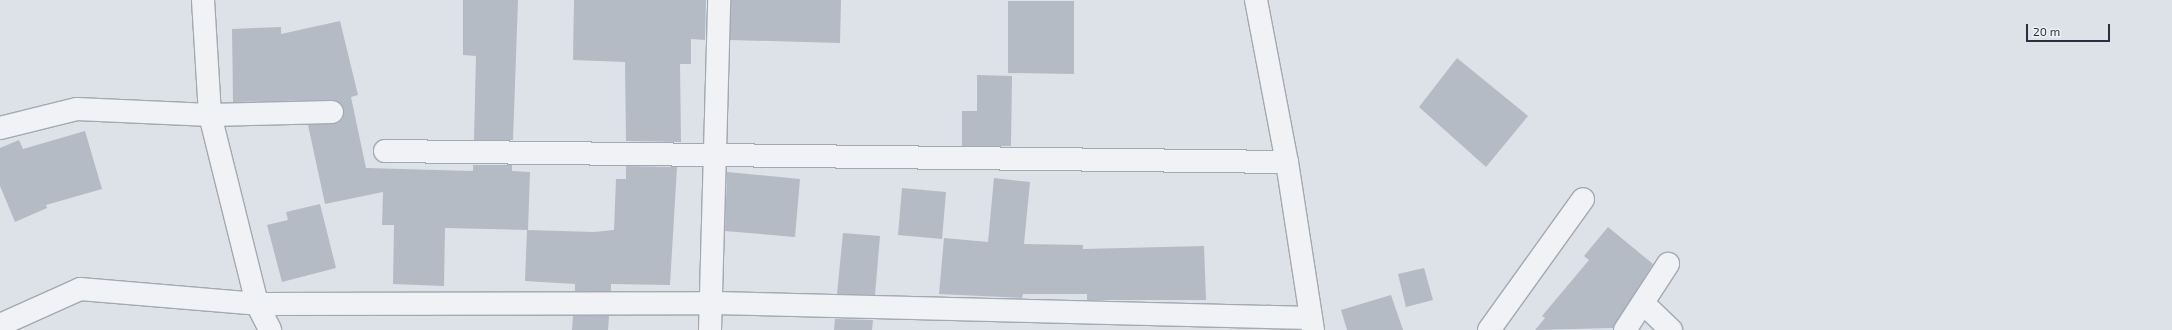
<!DOCTYPE html>
<style>
body{margin:0}
#map{position:relative;width:2172px;height:330px;overflow:hidden;background:#dde2e8;font-family:"Exo 2",sans-serif}
div>[style]{position:absolute}
.building>*{inset:0;background:#b4bbc5}
.roads{filter:drop-shadow(1px 0 #a2a9b2) drop-shadow(-1px 0 #a2a9b2) drop-shadow(0 1px #a2a9b2) drop-shadow(0 -1px #a2a9b2)}
.minor>*{height:22px;margin:-11px;padding:0 11px;transform-origin:11px;border-radius:11px;background:#f0f2f6}
span{translate:-50% -50%;white-space:nowrap;text-align:center;line-height:1.15;-webkit-text-stroke:3.5px #edf1f6;paint-order:stroke}
.scale{position:absolute;left:2026px;top:24px;width:84px;height:18px;box-sizing:border-box;border:2px solid #26303f;border-top:0;padding-left:5px;font-size:12px;line-height:14px;white-space:nowrap;color:#26303f;-webkit-text-stroke:3px #edf1f6;paint-order:stroke}
</style>
<div id="map">
<div class="building">
<i style="clip-path:polygon(463px 0,518px 0,513px 140px,474px 140px,476px 56px,463px 55px)"></i>
<i style="clip-path:polygon(574px 0,706px 0,705px 40px,691px 39px,691px 64px,680px 64px,681px 142px,626px 141px,625px 62px,573px 60px)"></i>
<i style="clip-path:polygon(731px 0,841px 0,840px 43px,730px 40px)"></i>
<i style="clip-path:polygon(1008px 1px,1074px 1px,1074px 74px,1008px 73px)"></i>
<i style="clip-path:polygon(340px 21px,358px 95px,351px 97px,366px 168px,473px 171px,473px 165px,512px 165px,512px 171px,530px 172px,528px 230px,594px 232px,614px 230px,616px 179px,626px 179px,626px 166px,677px 167px,670px 285px,611px 284px,611px 291px,575px 291px,575px 284px,525px 281px,527px 230px,445px 228px,444px 286px,393px 284px,394px 225px,382px 225px,383px 192px,325px 204px,308px 125px,338px 123px,343px 118px,342px 105px,332px 100px,233px 102px,232px 29px,281px 27px,281px 34px)"></i>
<i style="clip-path:polygon(1457px 58px,1528px 116px,1486px 167px,1419px 107px)"></i>
<i style="clip-path:polygon(977px 75px,1012px 76px,1011px 146px,962px 146px,962px 111px,977px 111px)"></i>
<i style="clip-path:polygon(85px 131px,102px 189px,46px 205px,47px 208px,15px 222px,0 186px,0 148px,19px 140px,23px 149px)"></i>
<i style="clip-path:polygon(727px 172px,800px 179px,795px 237px,725px 231px)"></i>
<i style="clip-path:polygon(994px 178px,1030px 182px,1024px 244px,1083px 245px,1083px 249px,1204px 246px,1206px 300px,1087px 300px,1087px 294px,1023px 294px,1022px 298px,939px 294px,944px 238px,988px 242px)"></i>
<i style="clip-path:polygon(902px 188px,946px 192px,942px 239px,898px 235px)"></i>
<i style="clip-path:polygon(320px 204px,336px 268px,282px 282px,267px 225px,288px 220px,286px 212px)"></i>
<i style="clip-path:polygon(1608px 227px,1653px 264px,1613px 328px,1535px 330px,1545px 318px,1542px 316px,1589px 260px,1584px 256px)"></i>
<i style="clip-path:polygon(843px 233px,880px 236px,875px 295px,837px 294px)"></i>
<i style="clip-path:polygon(1424px 268px,1433px 300px,1406px 307px,1398px 274px)"></i>
<i style="clip-path:polygon(1391px 295px,1403px 330px,1347px 330px,1341px 310px)"></i>
<i style="clip-path:polygon(573px 316px,609px 316px,608px 330px,572px 330px)"></i>
<i style="clip-path:polygon(835px 319px,873px 320px,872px 330px,834px 330px)"></i>
</div>
<div class="roads">
<div class="minor">
<i style="left:203px;top:0;width:115px;rotate:86.5deg"></i>
<i style="left:210px;top:115px;width:195px;rotate:76deg"></i>
<i style="left:257px;top:304px;width:29px;rotate:63deg"></i>
<i style="left:1256px;top:0;width:165px;rotate:79.2deg"></i>
<i style="left:1287px;top:162px;width:170px;rotate:81.2deg"></i>
<i style="left:0;top:128px;width:79px;rotate:-13.9deg"></i>
<i style="left:77px;top:109px;width:133px;rotate:2.6deg"></i>
<i style="left:210px;top:115px;width:122px;rotate:-1.4deg"></i>
<i style="left:385px;top:151px;width:902px;rotate:0.7deg"></i>
<i style="left:1643px;top:303px;width:39px;rotate:44deg"></i>
<i style="left:0;top:325px;width:88px;rotate:-24.2deg"></i>
<i style="left:80px;top:289px;width:178px;rotate:4.8deg"></i>
<i style="left:257px;top:304px;width:456px;rotate:-0.1deg"></i>
<i style="left:713px;top:303px;width:598px;rotate:1.44deg"></i>
<i style="left:710px;top:330px;width:330px;rotate:-88.4deg"></i>
<i style="left:1489px;top:330px;width:161px;rotate:-54.3deg"></i>
<i style="left:1625px;top:330px;width:79px;rotate:-56.9deg"></i>
</div>
</div>
<div class="scale">20 m</div>
</div>
